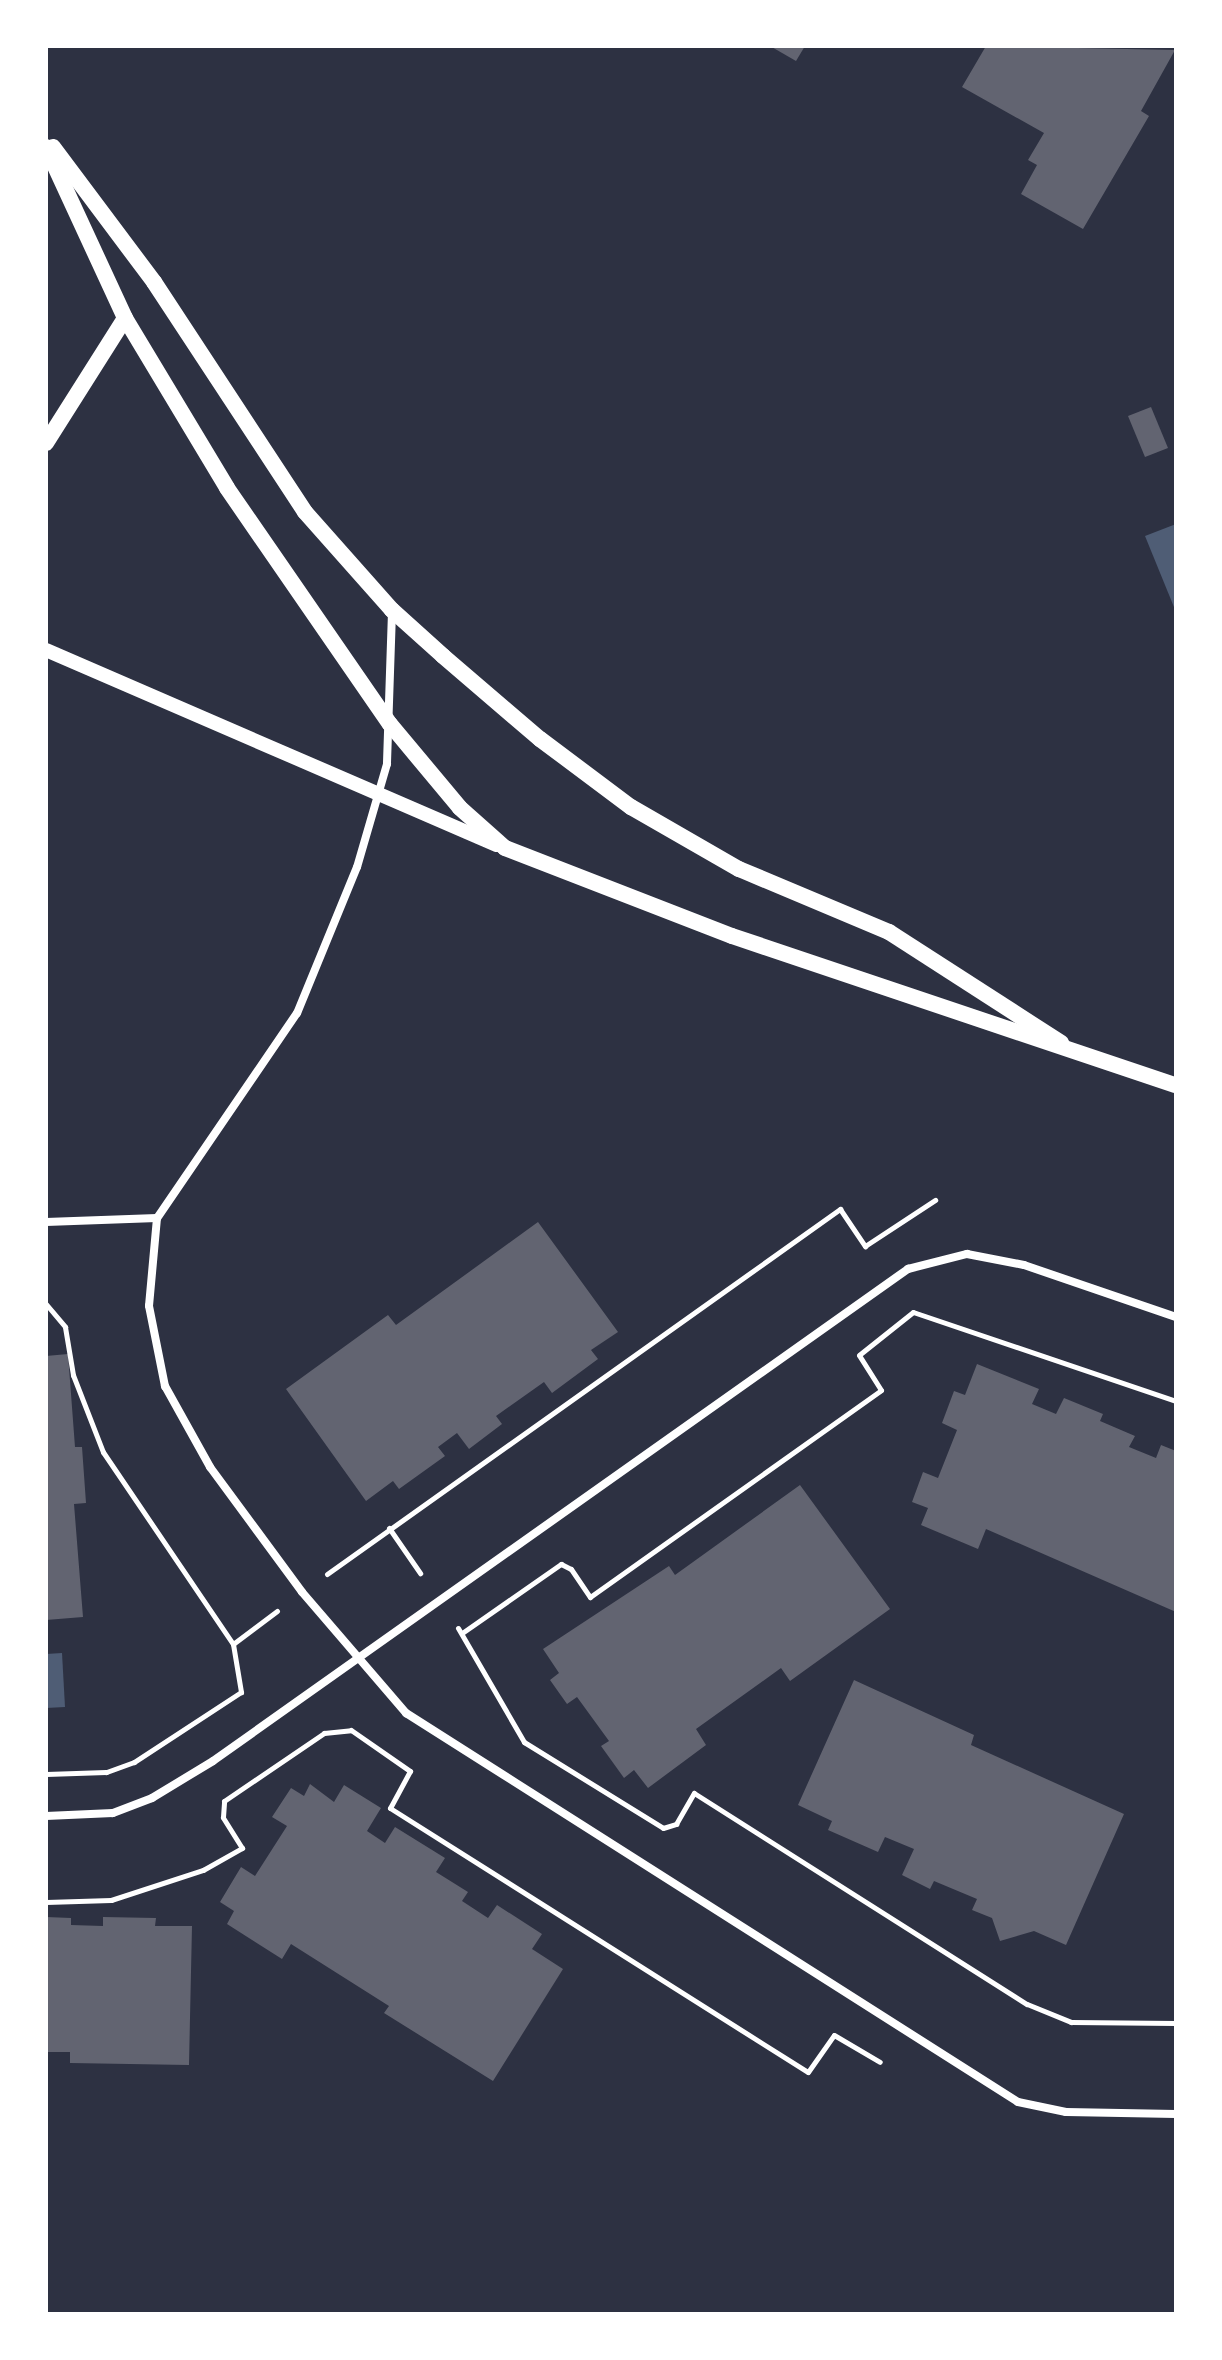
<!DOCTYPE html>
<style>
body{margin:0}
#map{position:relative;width:1222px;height:2360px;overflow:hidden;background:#2d3142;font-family:"PT Sans Narrow",sans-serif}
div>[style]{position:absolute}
.water>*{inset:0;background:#4f5d75}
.building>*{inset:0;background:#626471}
.path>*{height:5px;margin:-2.5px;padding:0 2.5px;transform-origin:2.5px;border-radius:2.5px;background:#fff}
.minor>*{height:8px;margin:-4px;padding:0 4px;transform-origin:4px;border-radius:4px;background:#fff}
.tertiary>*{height:14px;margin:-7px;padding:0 7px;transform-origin:7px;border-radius:7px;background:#fff}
.secondary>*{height:16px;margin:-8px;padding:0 8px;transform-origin:8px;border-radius:8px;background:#fff}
span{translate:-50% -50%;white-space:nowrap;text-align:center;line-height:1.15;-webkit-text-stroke:6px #fff;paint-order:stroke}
.frame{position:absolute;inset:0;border:48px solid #fff;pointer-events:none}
</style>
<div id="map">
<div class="water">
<i style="clip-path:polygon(1176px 524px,1176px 612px,1145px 536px)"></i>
<i style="clip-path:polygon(62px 1653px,65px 1707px,46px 1708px,46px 1654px)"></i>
</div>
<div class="building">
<i style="clip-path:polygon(770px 46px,805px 46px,796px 61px)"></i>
<i style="clip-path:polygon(986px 46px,1175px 50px,1141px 111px,1149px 116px,1083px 229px,1021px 194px,1037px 165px,1028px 160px,1044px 133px,962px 87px)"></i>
<i style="clip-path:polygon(1151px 407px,1168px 448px,1145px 457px,1128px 416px)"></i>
<i style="clip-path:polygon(538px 1222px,618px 1332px,591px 1350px,598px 1359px,552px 1393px,544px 1382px,496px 1416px,502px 1424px,469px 1449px,457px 1433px,438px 1447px,445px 1456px,399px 1489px,393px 1481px,366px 1501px,286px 1389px,388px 1315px,396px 1325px)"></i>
<i style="clip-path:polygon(68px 1354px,75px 1447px,82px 1447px,86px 1503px,74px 1504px,83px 1617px,46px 1620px,46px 1356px)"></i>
<i style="clip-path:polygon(977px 1364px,1039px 1389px,1032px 1404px,1056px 1414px,1064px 1398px,1103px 1414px,1100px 1421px,1135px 1436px,1129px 1447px,1156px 1458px,1161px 1445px,1176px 1451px,1176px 1612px,986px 1529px,978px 1549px,921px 1525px,928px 1508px,912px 1502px,923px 1472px,938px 1478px,957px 1430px,942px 1423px,954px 1391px,965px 1395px)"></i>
<i style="clip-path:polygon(800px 1485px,890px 1609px,790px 1681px,781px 1668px,696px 1729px,706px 1745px,648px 1788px,634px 1770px,624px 1778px,601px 1746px,609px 1741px,577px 1697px,567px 1704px,550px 1680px,559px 1673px,543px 1649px,669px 1566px,675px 1575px)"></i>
<i style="clip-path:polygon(854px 1680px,974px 1735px,971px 1745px,1124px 1814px,1066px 1945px,1034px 1931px,1000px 1941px,992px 1918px,972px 1910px,977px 1899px,934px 1881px,930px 1889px,902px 1875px,914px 1849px,885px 1837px,878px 1852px,828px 1830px,832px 1821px,798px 1805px)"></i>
<i style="clip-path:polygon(310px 1784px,334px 1802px,344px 1785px,381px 1808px,367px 1831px,385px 1843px,395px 1827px,445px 1858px,436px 1872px,468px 1892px,462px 1901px,488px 1918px,497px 1905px,542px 1934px,532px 1949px,563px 1969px,493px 2081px,384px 2013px,389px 2006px,291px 1944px,282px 1959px,227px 1924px,234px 1911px,220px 1902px,241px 1867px,255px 1876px,287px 1826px,272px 1817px,291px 1788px,304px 1796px)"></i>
<i style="clip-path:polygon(46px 1917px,71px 1918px,71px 1925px,103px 1926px,103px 1917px,156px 1918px,155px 1926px,192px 1926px,189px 2065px,70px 2063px,70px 2052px,46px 2052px)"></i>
</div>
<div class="path">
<i style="left:46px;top:1304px;width:30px;rotate:50deg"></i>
<i style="left:65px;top:1327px;width:49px;rotate:80.5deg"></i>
<i style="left:73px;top:1375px;width:83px;rotate:68.7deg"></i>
<i style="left:103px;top:1452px;width:232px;rotate:55.9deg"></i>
<i style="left:233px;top:1644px;width:49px;rotate:80.5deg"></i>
<i style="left:241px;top:1692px;width:128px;rotate:146.8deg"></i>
<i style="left:134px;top:1762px;width:30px;rotate:160deg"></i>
<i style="left:106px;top:1772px;width:60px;rotate:178.1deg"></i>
<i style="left:389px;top:1528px;width:55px;rotate:55.4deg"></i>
<i style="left:327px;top:1574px;width:630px;rotate:-35.43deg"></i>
<i style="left:840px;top:1209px;width:45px;rotate:56deg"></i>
<i style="left:865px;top:1246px;width:84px;rotate:-33.3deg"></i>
<i style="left:458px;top:1628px;width:132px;rotate:59.9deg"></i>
<i style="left:524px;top:1742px;width:163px;rotate:31.7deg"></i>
<i style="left:663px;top:1828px;width:14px;rotate:-17deg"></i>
<i style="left:676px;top:1824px;width:36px;rotate:-60deg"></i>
<i style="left:694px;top:1793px;width:394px;rotate:32.4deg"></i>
<i style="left:1027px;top:2004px;width:48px;rotate:22.2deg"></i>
<i style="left:1071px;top:2022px;width:105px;rotate:0.5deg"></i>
<i style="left:462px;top:1633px;width:121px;rotate:-34.9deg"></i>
<i style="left:561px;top:1564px;width:11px;rotate:27deg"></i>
<i style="left:571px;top:1569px;width:34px;rotate:56deg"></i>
<i style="left:590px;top:1597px;width:357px;rotate:-35.4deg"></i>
<i style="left:881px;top:1390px;width:41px;rotate:-122.2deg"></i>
<i style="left:859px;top:1355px;width:69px;rotate:-38.5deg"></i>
<i style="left:913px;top:1312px;width:278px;rotate:18.7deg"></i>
<i style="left:233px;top:1644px;width:55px;rotate:-36.9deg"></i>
<i style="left:46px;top:1902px;width:65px;rotate:-1.8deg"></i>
<i style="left:111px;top:1900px;width:97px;rotate:-18.1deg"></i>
<i style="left:203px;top:1870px;width:45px;rotate:-29.4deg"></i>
<i style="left:242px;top:1848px;width:36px;rotate:-122deg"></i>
<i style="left:223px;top:1817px;width:16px;rotate:-86deg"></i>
<i style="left:224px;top:1801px;width:121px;rotate:-34.2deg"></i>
<i style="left:324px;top:1733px;width:27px;rotate:-6deg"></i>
<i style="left:351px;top:1730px;width:72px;rotate:34.8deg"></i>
<i style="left:410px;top:1771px;width:42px;rotate:118.4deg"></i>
<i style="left:390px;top:1808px;width:494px;rotate:32.3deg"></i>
<i style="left:808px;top:2072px;width:45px;rotate:-54.9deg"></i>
<i style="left:834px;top:2035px;width:53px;rotate:30.4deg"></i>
</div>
<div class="minor">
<i style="left:392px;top:612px;width:152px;rotate:91.9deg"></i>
<i style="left:387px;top:764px;width:107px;rotate:106.2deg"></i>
<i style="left:357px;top:867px;width:158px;rotate:112.3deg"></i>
<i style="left:297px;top:1013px;width:248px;rotate:124.3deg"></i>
<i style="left:157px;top:1218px;width:88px;rotate:95.2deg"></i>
<i style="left:149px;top:1306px;width:82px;rotate:78.7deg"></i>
<i style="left:165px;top:1386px;width:93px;rotate:60.9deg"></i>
<i style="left:210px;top:1467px;width:155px;rotate:53.6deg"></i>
<i style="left:302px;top:1592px;width:160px;rotate:49.3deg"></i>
<i style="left:406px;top:1713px;width:725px;rotate:32.44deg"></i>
<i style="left:1018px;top:2102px;width:49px;rotate:11.8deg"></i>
<i style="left:1066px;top:2112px;width:110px;rotate:1deg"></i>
<i style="left:46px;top:1222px;width:111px;rotate:-2.1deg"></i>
<i style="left:46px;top:1816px;width:67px;rotate:-2.6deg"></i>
<i style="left:113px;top:1813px;width:42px;rotate:-21deg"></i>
<i style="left:152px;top:1798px;width:71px;rotate:-31.2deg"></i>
<i style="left:213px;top:1761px;width:852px;rotate:-35.3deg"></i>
<i style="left:908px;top:1269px;width:61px;rotate:-14.3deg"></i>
<i style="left:967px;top:1254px;width:58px;rotate:10.9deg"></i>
<i style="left:1024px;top:1265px;width:161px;rotate:18.9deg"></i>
</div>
<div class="tertiary">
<i style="left:46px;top:650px;width:491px;rotate:23.4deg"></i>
</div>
<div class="secondary">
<i style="left:46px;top:147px;width:188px;rotate:65.2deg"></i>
<i style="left:125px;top:318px;width:198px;rotate:59deg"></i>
<i style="left:227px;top:488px;width:287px;rotate:55.4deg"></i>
<i style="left:390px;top:724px;width:109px;rotate:50.2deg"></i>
<i style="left:460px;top:808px;width:60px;rotate:41.6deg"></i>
<i style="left:505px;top:848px;width:243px;rotate:21.2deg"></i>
<i style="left:732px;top:936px;width:468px;rotate:18.6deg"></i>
<i style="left:53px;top:147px;width:169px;rotate:53.2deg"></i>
<i style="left:154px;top:282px;width:275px;rotate:56.7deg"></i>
<i style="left:305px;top:512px;width:131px;rotate:48.4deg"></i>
<i style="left:392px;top:610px;width:69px;rotate:42deg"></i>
<i style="left:443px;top:656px;width:128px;rotate:40.6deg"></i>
<i style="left:540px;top:739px;width:114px;rotate:36.8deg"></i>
<i style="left:631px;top:807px;width:125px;rotate:29.9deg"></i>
<i style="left:739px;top:869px;width:163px;rotate:22.8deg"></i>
<i style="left:889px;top:932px;width:205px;rotate:32.8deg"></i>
<i style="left:46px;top:443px;width:148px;rotate:-57.7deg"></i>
</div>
<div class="frame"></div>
</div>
